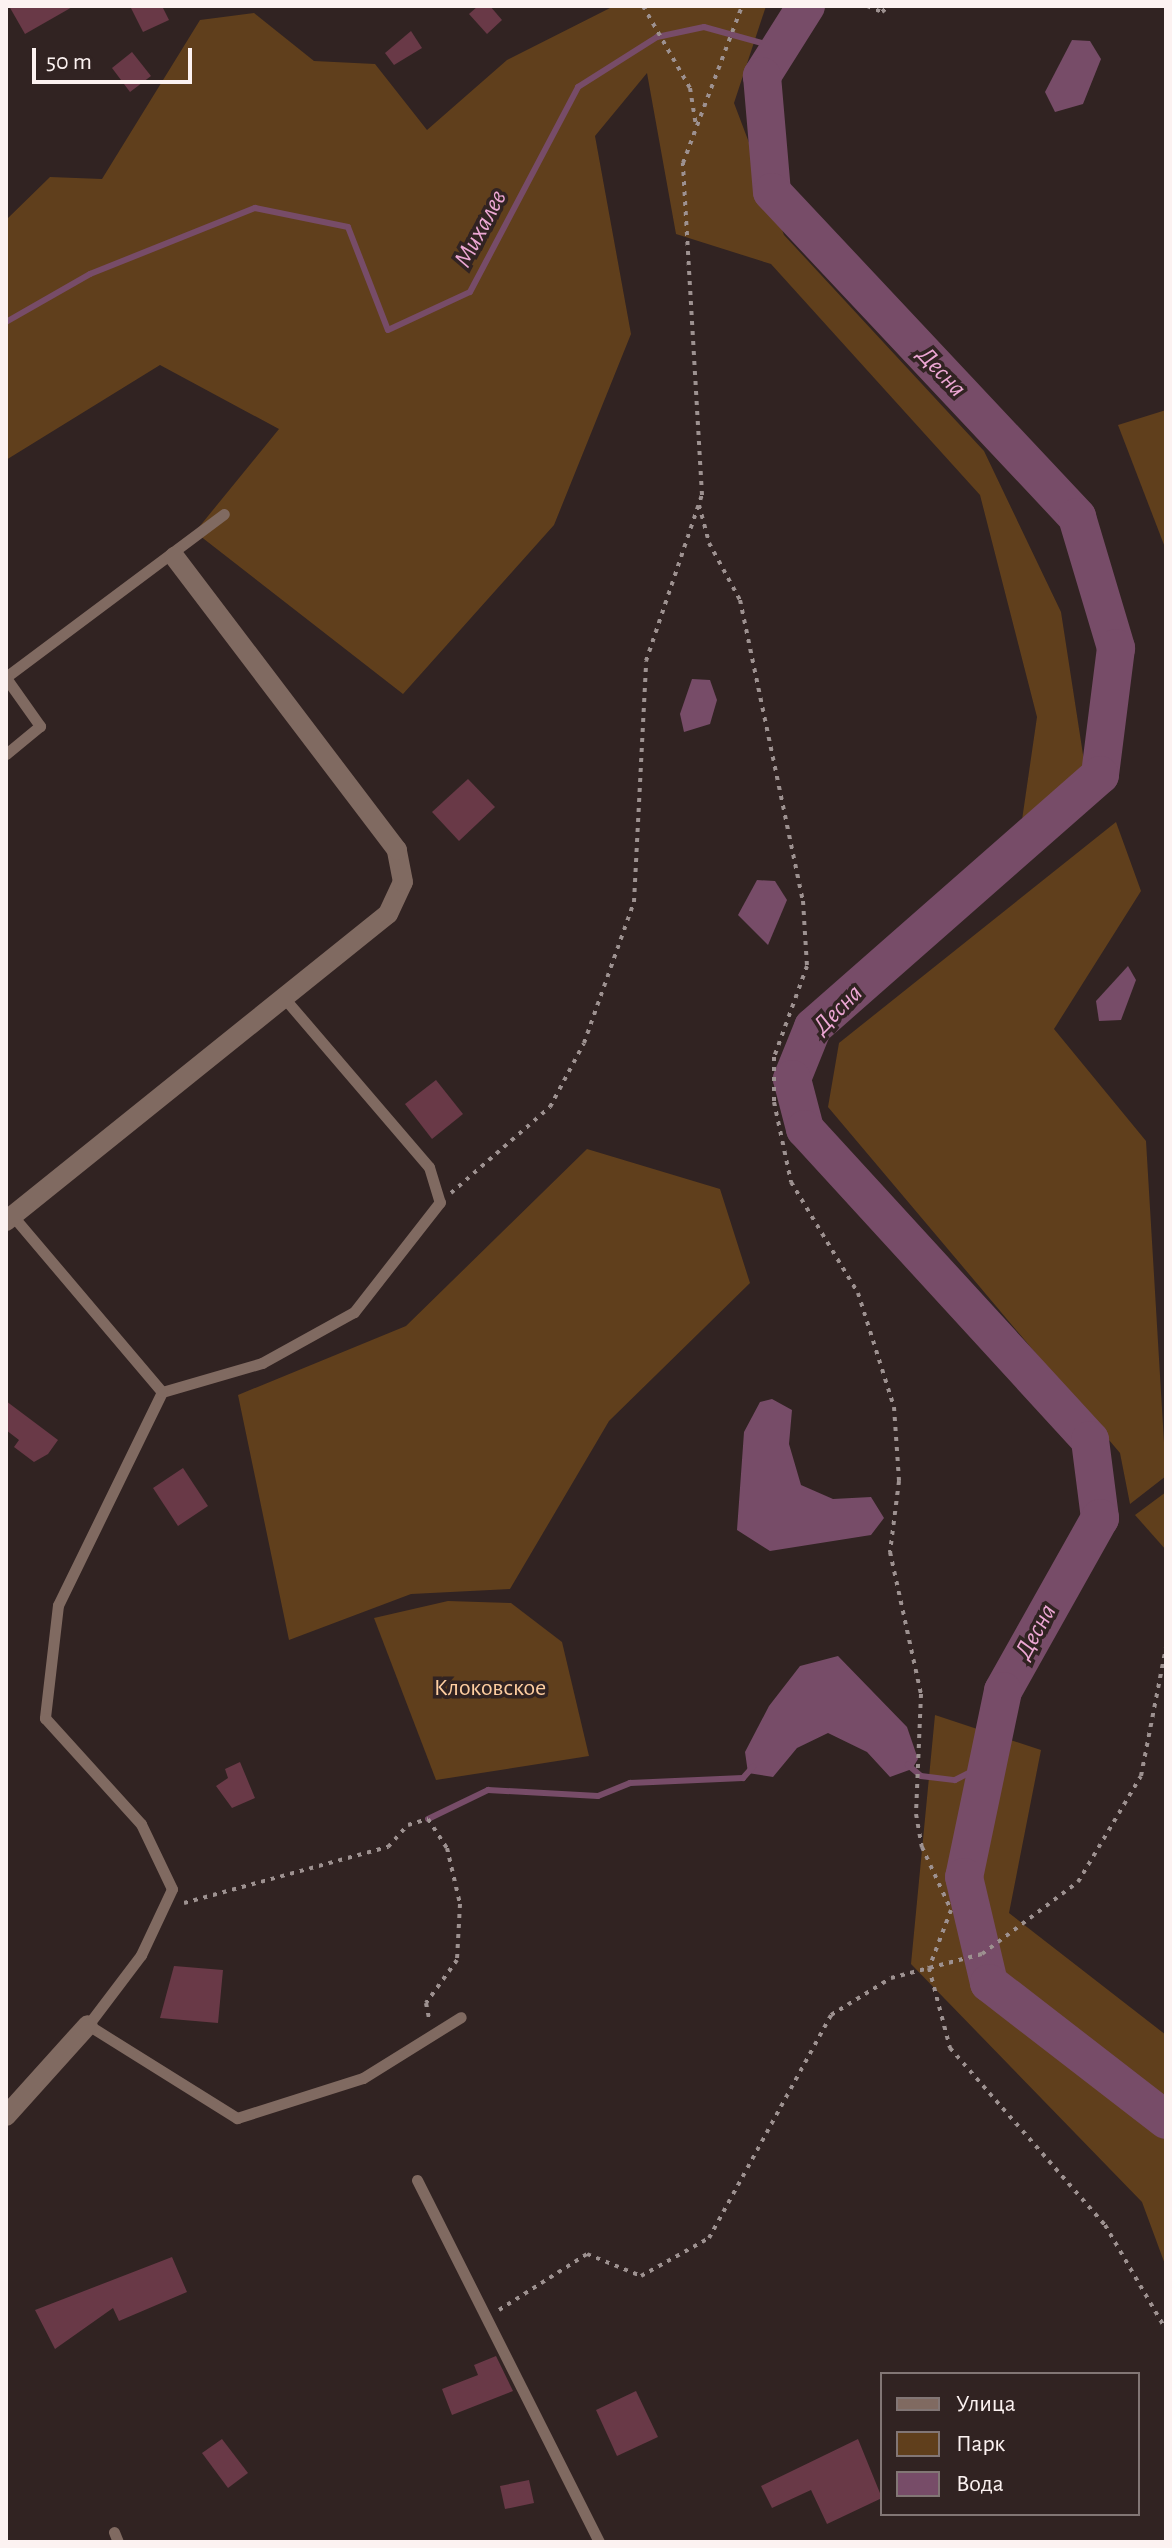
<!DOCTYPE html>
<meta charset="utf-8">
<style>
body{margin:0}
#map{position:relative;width:1172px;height:2548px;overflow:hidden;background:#312322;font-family:"Alegreya Sans",sans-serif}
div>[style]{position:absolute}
.green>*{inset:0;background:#603f1c}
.water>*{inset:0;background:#774c68}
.stream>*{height:6px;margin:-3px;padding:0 3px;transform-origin:3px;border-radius:3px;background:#774c68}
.river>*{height:38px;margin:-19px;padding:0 19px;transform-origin:19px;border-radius:19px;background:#774c68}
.building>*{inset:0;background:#693947}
.path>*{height:4px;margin-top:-2px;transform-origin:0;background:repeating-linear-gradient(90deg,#9d9190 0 4px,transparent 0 10px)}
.service>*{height:11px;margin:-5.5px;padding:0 5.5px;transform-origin:5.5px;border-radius:5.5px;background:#806a61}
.minor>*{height:20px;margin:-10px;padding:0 10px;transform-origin:10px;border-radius:10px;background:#806a61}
span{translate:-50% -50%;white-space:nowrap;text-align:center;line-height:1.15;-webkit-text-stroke:7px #312322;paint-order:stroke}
.park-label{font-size:24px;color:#fecea1}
.water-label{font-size:26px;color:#eda7d4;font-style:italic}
.frame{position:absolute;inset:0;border:8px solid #fcf2f1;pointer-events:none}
.legend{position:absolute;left:880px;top:2372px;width:260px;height:144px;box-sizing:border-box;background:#312322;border:2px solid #827675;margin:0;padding:10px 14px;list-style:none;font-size:24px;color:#fcf2f1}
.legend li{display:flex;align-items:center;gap:16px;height:40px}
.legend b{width:40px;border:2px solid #827675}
.scale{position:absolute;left:32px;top:48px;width:160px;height:36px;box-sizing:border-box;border:4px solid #fcf2f1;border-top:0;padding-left:10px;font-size:24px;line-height:28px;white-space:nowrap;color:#fcf2f1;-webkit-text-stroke:6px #312322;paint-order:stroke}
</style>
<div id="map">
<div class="green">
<i style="clip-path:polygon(614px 6px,766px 6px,734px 103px,784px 235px,984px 451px,1061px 612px,1086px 774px,1022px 820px,1037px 717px,980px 495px,771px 264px,676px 234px,647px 73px,595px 136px,631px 334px,554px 525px,403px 694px,195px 532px,279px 429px,160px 365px,6px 460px,6px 220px,50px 177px,102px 179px,200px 20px,254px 13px,314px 61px,375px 64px,427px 130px,507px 60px)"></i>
<i style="clip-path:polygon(1166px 410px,1166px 550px,1118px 425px)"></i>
<i style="clip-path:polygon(1116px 822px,1141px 891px,1054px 1029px,1146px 1141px,1166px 1476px,1130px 1504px,1120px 1453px,828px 1107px,839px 1043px)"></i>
<i style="clip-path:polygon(587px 1149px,720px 1189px,750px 1283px,609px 1421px,510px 1589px,411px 1594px,289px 1640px,238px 1395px,406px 1326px)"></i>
<i style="clip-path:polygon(1166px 1492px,1166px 1550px,1135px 1515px)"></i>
<i style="clip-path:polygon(448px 1601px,511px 1603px,562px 1642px,589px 1756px,436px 1780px,374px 1618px)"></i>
<i style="clip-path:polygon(935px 1715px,1041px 1750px,1009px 1913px,1166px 2035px,1166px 2267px,1142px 2202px,911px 1964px)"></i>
</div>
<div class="water">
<i style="clip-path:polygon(1072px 40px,1090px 41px,1101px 59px,1083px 104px,1055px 112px,1045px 92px)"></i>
<i style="clip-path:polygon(692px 679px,710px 680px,717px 700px,710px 724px,684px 732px,680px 714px)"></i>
<i style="clip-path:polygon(757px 880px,775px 881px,787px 900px,768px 945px,738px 915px)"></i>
<i style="clip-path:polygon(1128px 966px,1136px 980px,1121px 1020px,1099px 1021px,1096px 1001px)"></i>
<i style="clip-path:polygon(772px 1399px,792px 1410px,789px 1444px,801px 1485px,833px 1499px,871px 1497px,884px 1518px,871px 1535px,770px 1551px,737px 1530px,744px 1432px,760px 1402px)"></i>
<i style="clip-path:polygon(838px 1656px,907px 1727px,918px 1759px,912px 1769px,890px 1777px,867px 1752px,828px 1733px,797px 1748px,773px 1777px,748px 1773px,745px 1752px,769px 1706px,800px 1666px)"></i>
</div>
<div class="stream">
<i style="left:6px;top:322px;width:97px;rotate:-29.7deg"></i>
<i style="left:90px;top:274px;width:178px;rotate:-21.8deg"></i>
<i style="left:255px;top:208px;width:95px;rotate:11.5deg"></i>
<i style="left:348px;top:227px;width:110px;rotate:68.8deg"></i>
<i style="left:388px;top:330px;width:90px;rotate:-24.9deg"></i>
<i style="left:470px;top:292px;width:232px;rotate:-62.2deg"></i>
<i style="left:578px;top:87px;width:93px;rotate:-32.3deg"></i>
<i style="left:657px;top:37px;width:48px;rotate:-12deg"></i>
<i style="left:704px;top:27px;width:79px;rotate:15.4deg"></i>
<i style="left:908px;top:1765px;width:17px;rotate:40deg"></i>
<i style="left:921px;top:1776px;width:34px;rotate:7deg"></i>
<i style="left:955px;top:1780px;width:30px;rotate:-27deg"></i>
<i style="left:428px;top:1819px;width:67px;rotate:-25.8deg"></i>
<i style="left:488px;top:1790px;width:110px;rotate:3.1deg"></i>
<i style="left:598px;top:1796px;width:35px;rotate:-22deg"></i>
<i style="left:630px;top:1783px;width:113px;rotate:-2.5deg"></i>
<i style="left:743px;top:1778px;width:15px;rotate:-48deg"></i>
</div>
<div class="river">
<i style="left:806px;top:6px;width:83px;rotate:122.2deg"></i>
<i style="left:762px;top:76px;width:116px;rotate:85.1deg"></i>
<i style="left:772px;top:192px;width:446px;rotate:46.8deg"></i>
<i style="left:1077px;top:517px;width:137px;rotate:73.4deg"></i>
<i style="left:1116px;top:648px;width:128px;rotate:97.2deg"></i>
<i style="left:1100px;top:775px;width:382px;rotate:138.7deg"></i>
<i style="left:813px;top:1027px;width:56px;rotate:112deg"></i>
<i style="left:792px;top:1079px;width:52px;rotate:75.4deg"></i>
<i style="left:805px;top:1129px;width:422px;rotate:47.5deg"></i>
<i style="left:1090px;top:1440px;width:79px;rotate:82.7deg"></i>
<i style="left:1100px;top:1518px;width:198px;rotate:119.3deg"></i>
<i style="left:1003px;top:1691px;width:190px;rotate:101.8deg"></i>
<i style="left:964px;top:1877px;width:109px;rotate:76.7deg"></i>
<i style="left:989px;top:1983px;width:224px;rotate:37.7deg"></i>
</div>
<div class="building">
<i style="clip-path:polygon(9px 6px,74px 6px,25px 34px)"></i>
<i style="clip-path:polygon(130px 6px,162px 6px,169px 20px,143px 32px)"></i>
<i style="clip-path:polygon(478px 6px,490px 6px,502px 20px,487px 34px,469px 14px)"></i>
<i style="clip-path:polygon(411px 31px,422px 48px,394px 65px,385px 53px)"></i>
<i style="clip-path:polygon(132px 52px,151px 76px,130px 92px,112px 68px)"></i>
<i style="clip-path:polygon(468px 779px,495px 807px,459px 841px,432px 812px)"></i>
<i style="clip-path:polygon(436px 1080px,463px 1114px,432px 1139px,405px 1104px)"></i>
<i style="clip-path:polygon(6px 1401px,58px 1440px,48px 1454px,34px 1462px,14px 1447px,19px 1440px,6px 1430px)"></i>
<i style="clip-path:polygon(183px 1468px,208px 1506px,178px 1526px,153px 1488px)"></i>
<i style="clip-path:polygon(240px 1762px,255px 1798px,232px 1808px,216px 1786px,228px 1778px,225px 1769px)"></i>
<i style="clip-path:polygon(174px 1966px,223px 1970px,218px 2023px,160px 2018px)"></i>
<i style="clip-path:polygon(172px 2257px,187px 2292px,119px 2321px,113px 2308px,55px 2349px,35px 2310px)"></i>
<i style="clip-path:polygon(496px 2356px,513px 2391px,452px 2415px,442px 2389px,478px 2375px,474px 2365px)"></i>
<i style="clip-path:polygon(636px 2391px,658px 2437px,617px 2456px,596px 2410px)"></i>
<i style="clip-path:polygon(222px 2439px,248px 2473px,228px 2488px,202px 2453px)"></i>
<i style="clip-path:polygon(858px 2439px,882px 2498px,827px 2524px,811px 2490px,772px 2508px,761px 2486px)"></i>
<i style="clip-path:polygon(529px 2480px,534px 2503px,505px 2509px,500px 2486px)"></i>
</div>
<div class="path">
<i style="left:643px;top:6px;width:95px;rotate:60.2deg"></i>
<i style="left:690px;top:88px;width:39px;rotate:81deg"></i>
<i style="left:867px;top:6px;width:16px;rotate:22deg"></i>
<i style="left:882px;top:12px;width:9px;rotate:-41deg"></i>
<i style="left:699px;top:505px;width:39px;rotate:75deg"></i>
<i style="left:709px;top:543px;width:65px;rotate:61.5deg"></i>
<i style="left:740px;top:600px;width:308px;rotate:78.2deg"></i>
<i style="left:803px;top:901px;width:65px;rotate:86.5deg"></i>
<i style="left:807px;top:966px;width:97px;rotate:109.9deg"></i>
<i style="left:774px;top:1057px;width:45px;rotate:90deg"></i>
<i style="left:774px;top:1102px;width:82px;rotate:78deg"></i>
<i style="left:791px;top:1182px;width:130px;rotate:58.9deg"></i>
<i style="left:858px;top:1293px;width:120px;rotate:72.5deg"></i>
<i style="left:894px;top:1407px;width:74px;rotate:86.1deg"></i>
<i style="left:899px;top:1481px;width:72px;rotate:97.2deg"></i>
<i style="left:890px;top:1552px;width:145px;rotate:77.7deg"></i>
<i style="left:921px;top:1694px;width:120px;rotate:92.4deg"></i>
<i style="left:916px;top:1814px;width:34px;rotate:80deg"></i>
<i style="left:922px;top:1847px;width:69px;rotate:65.3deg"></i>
<i style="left:951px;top:1910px;width:62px;rotate:110.8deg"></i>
<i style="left:929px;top:1968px;width:83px;rotate:75.3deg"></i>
<i style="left:950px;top:2048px;width:235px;rotate:48.8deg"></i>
<i style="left:1105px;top:2225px;width:121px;rotate:59.8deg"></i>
<i style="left:451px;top:1193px;width:131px;rotate:-41deg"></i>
<i style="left:550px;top:1107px;width:72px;rotate:-62deg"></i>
<i style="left:584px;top:1043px;width:150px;rotate:-70.5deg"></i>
<i style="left:634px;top:902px;width:241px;rotate:-87.1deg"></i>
<i style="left:646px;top:661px;width:175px;rotate:-71.4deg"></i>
<i style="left:702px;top:495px;width:333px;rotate:-93.3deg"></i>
<i style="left:683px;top:163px;width:168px;rotate:-69.4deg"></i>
<i style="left:184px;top:1903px;width:212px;rotate:-15.4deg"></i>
<i style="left:388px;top:1847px;width:30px;rotate:-48deg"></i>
<i style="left:408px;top:1825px;width:21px;rotate:-17deg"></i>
<i style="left:428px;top:1819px;width:35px;rotate:57deg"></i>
<i style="left:447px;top:1848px;width:57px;rotate:76.9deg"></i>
<i style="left:460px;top:1904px;width:56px;rotate:93.1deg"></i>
<i style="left:457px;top:1960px;width:53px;rotate:125.8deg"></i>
<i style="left:426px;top:2003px;width:15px;rotate:79deg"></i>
<i style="left:499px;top:2310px;width:104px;rotate:-32.5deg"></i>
<i style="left:587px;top:2254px;width:58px;rotate:22.2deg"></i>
<i style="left:641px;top:2276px;width:78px;rotate:-29.2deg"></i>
<i style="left:709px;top:2238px;width:254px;rotate:-61.3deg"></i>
<i style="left:831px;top:2015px;width:70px;rotate:-31.7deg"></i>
<i style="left:891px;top:1978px;width:94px;rotate:-14.8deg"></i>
<i style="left:982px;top:1954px;width:120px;rotate:-36.9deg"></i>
<i style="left:1078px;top:1882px;width:123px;rotate:-59.3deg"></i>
<i style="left:1141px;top:1776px;width:131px;rotate:-79deg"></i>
</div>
<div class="service">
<i style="left:6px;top:677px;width:272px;rotate:-36.8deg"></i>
<i style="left:6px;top:678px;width:59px;rotate:54.7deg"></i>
<i style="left:40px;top:726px;width:44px;rotate:140.5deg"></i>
<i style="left:285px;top:999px;width:221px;rotate:49.4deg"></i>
<i style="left:429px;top:1167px;width:37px;rotate:73deg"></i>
<i style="left:440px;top:1202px;width:140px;rotate:128deg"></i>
<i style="left:354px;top:1312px;width:105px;rotate:151deg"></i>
<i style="left:262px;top:1363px;width:104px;rotate:163.8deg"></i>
<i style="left:162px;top:1392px;width:237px;rotate:116deg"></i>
<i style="left:58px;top:1605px;width:114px;rotate:96.6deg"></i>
<i style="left:45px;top:1718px;width:143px;rotate:47.8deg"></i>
<i style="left:141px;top:1824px;width:72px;rotate:64.5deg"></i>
<i style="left:172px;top:1889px;width:73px;rotate:115.2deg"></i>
<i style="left:141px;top:1955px;width:88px;rotate:127.1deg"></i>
<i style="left:88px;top:2025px;width:176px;rotate:32deg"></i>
<i style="left:237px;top:2118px;width:132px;rotate:-17.6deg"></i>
<i style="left:363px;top:2078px;width:115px;rotate:-31.9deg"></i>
<i style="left:12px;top:1215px;width:232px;rotate:49.7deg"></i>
<i style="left:417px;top:2180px;width:405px;rotate:63.3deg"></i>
<i style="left:114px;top:2532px;width:11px;rotate:68deg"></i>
</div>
<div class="minor">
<i style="left:6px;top:1221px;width:490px;rotate:-38.8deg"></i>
<i style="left:388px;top:914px;width:35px;rotate:-65deg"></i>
<i style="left:403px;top:882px;width:33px;rotate:-101deg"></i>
<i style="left:397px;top:850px;width:368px;rotate:-127.2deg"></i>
<i style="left:6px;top:2116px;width:122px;rotate:-48deg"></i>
</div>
<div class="park-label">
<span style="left:490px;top:1689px">Клоковское</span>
</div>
<div class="water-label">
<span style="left:481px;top:229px;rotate:-62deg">Михалев</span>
<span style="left:941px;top:372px;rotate:47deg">Десна</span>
<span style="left:838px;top:1010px;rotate:-45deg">Десна</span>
<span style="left:1036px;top:1632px;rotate:-61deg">Десна</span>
</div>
<div class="frame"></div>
<ul class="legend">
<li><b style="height:10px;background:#806a61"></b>Улица</li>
<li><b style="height:22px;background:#603f1c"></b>Парк</li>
<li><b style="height:22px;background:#774c68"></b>Вода</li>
</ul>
<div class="scale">50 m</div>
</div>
